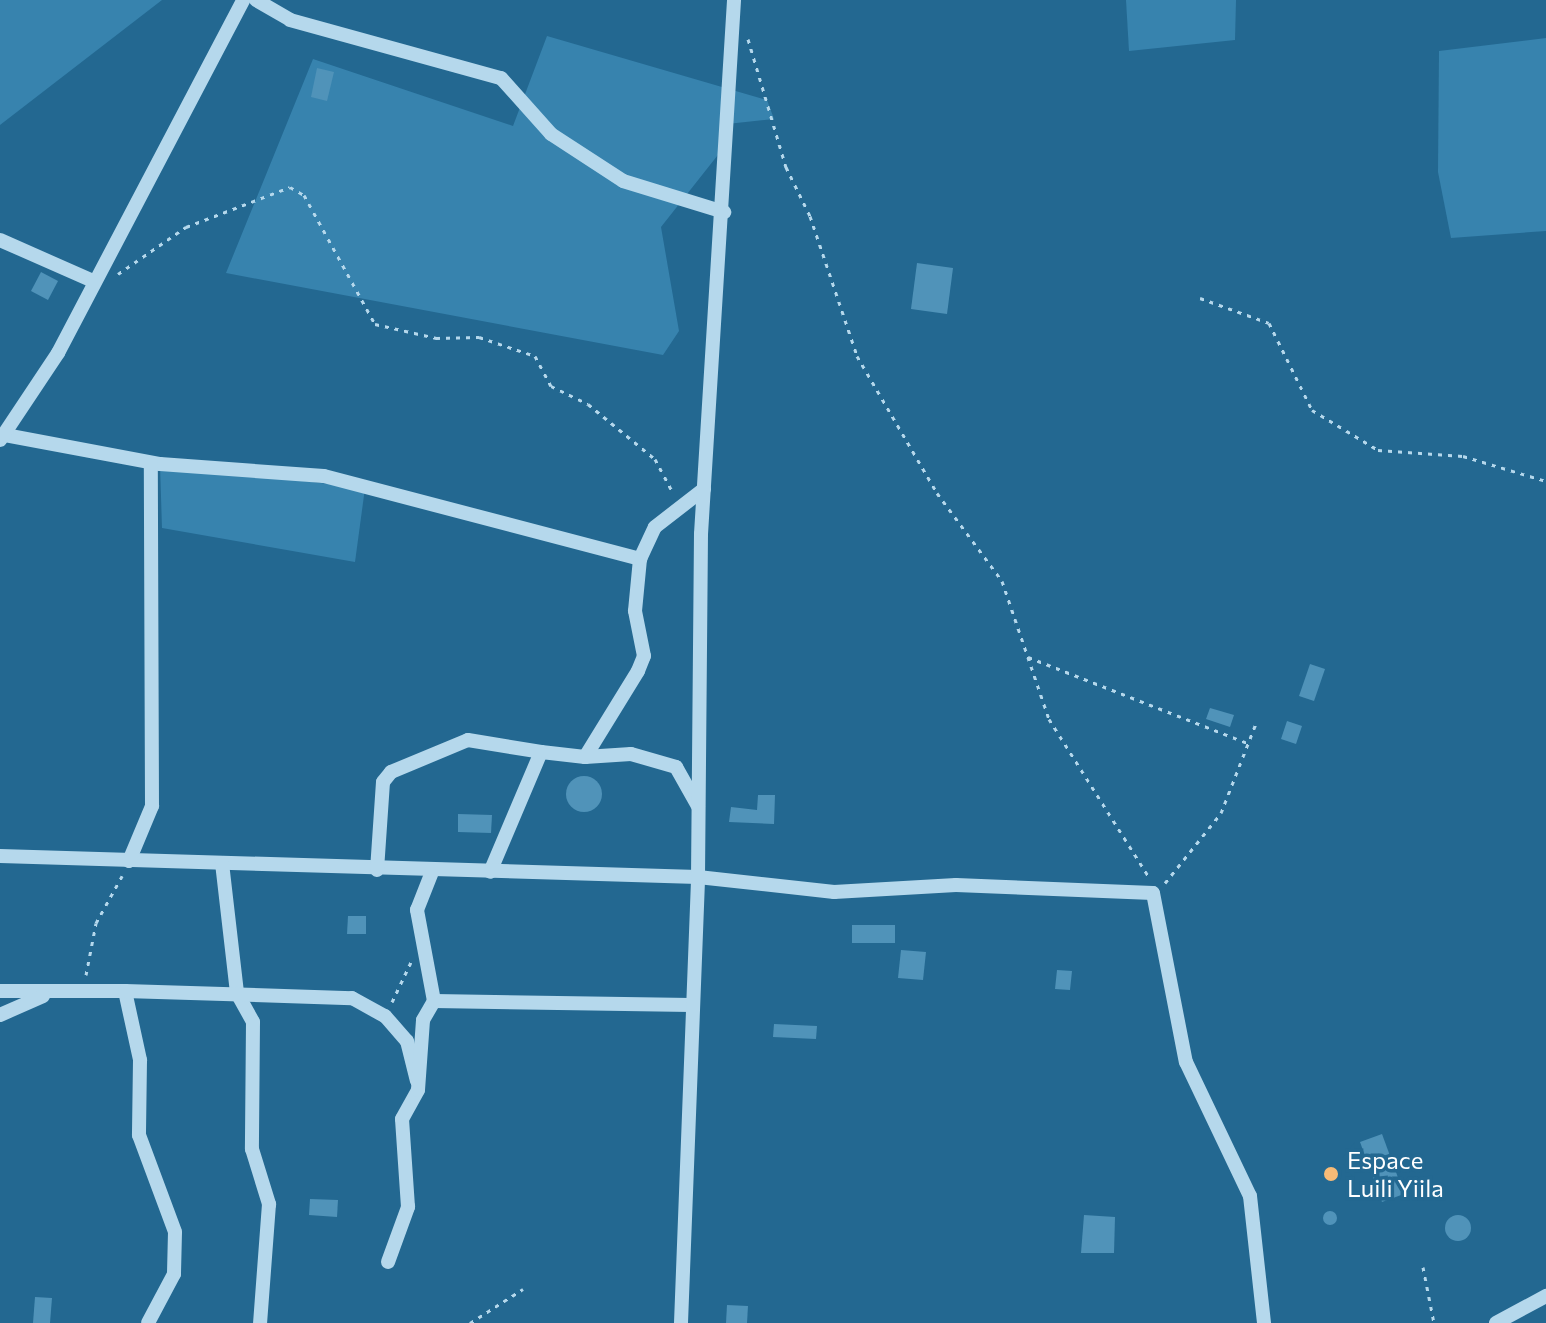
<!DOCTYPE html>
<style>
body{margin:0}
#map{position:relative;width:1546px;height:1323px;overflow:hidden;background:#236891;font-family:Commissioner,sans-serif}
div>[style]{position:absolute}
.green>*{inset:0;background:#3783ae}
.building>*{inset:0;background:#5093b9}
.round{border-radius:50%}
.path>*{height:3px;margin-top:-1.5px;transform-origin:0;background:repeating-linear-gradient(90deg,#b5d8ec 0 4px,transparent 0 10px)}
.minor>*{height:14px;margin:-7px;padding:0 7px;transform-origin:7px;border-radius:7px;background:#b5d8ec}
.dots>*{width:22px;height:22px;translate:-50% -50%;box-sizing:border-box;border:4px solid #236891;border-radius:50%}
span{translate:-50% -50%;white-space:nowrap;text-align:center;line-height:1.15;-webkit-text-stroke:7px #236891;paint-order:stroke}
.poi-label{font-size:24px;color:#fff}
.left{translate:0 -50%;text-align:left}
</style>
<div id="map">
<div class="green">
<i style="clip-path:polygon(0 0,162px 0,0 125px)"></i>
<i style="clip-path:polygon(1236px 0,1235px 40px,1129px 51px,1126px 0)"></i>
<i style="clip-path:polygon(547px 36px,767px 100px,774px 119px,727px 124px,725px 146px,661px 227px,679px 331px,663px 355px,226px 273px,313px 59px,513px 126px)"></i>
<i style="clip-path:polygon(1546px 38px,1546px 231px,1451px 238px,1438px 172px,1439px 51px)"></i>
<i style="clip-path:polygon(160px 465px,365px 488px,355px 562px,162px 528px)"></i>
</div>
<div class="building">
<i style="clip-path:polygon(317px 68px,334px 72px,327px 101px,311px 97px)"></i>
<i style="clip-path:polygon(917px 263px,953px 268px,947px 314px,911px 309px)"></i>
<i style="clip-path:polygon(41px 272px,58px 281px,48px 300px,31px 291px)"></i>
<i style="clip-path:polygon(1310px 664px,1325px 669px,1314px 701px,1299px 696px)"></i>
<i style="clip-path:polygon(1210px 708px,1234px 715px,1230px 727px,1206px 719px)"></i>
<i style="clip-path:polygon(1287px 721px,1302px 726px,1296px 744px,1281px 739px)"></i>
<i class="round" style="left:566px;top:776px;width:36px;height:36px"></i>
<i style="clip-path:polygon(758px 795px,775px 795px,774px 824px,729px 822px,731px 807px,757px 810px)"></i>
<i style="clip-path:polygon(458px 814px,492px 815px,491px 833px,458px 832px)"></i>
<i style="clip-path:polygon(348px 916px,366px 916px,366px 934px,347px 934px)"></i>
<i style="clip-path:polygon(852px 925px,895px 925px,895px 943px,852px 943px)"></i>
<i style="clip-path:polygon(901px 950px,926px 952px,923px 980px,898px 978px)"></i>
<i style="clip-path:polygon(1057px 970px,1072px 971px,1070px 990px,1055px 989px)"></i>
<i style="clip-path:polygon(774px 1024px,817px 1026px,816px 1039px,773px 1037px)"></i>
<i style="clip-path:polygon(1382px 1134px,1404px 1194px,1382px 1202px,1360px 1142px)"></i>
<i style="clip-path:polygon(310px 1199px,338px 1200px,337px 1217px,309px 1215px)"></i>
<i class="round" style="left:1323px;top:1211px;width:14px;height:14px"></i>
<i class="round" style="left:1445px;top:1215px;width:26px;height:26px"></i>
<i style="clip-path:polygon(1084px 1215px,1115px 1217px,1114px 1253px,1081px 1253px)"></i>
<i style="clip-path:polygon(35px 1297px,52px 1298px,50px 1323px,33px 1323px)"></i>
<i style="clip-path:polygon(727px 1305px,748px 1306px,747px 1323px,726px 1323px)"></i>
</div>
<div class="path">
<i style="left:748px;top:39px;width:134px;rotate:73.5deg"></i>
<i style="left:786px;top:167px;width:55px;rotate:63.9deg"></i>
<i style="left:810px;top:216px;width:148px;rotate:71.4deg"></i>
<i style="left:857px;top:356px;width:159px;rotate:59.7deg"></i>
<i style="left:937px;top:493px;width:109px;rotate:53.5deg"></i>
<i style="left:1002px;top:581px;width:146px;rotate:71.2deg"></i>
<i style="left:1049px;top:719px;width:189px;rotate:57.7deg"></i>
<i style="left:118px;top:274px;width:83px;rotate:-34.7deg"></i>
<i style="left:186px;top:227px;width:111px;rotate:-21deg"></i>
<i style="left:290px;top:187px;width:16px;rotate:30deg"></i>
<i style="left:304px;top:195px;width:147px;rotate:61.2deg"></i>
<i style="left:375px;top:324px;width:63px;rotate:12.9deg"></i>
<i style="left:436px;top:338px;width:43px;rotate:-1.3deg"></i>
<i style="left:479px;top:337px;width:59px;rotate:18.7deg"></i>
<i style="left:535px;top:356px;width:34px;rotate:62deg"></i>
<i style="left:551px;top:386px;width:41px;rotate:25.9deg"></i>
<i style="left:588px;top:404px;width:87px;rotate:39.4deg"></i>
<i style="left:655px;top:459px;width:38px;rotate:62deg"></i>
<i style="left:1200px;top:298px;width:73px;rotate:19.9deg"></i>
<i style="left:1269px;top:323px;width:97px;rotate:63.7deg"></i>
<i style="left:1312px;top:410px;width:77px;rotate:31.2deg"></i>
<i style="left:1378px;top:450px;width:85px;rotate:4deg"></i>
<i style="left:1463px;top:456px;width:87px;rotate:16.8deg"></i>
<i style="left:1028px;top:657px;width:236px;rotate:21.4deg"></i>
<i style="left:1165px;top:883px;width:90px;rotate:-51.3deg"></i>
<i style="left:1221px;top:813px;width:97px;rotate:-68.7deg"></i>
<i style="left:86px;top:975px;width:53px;rotate:-79.1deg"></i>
<i style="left:96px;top:923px;width:54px;rotate:-61deg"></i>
<i style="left:392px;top:1002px;width:44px;rotate:-64.6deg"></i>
<i style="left:1423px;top:1267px;width:57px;rotate:78.9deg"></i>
<i style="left:470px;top:1323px;width:63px;rotate:-32.7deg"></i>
</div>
<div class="minor">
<i style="left:256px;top:0;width:39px;rotate:30deg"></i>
<i style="left:290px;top:20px;width:219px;rotate:15.4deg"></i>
<i style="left:501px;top:78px;width:75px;rotate:48.2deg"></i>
<i style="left:551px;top:134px;width:86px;rotate:33.1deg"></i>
<i style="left:623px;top:181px;width:106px;rotate:17.1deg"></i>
<i style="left:0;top:240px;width:102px;rotate:23.8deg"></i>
<i style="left:5px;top:435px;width:158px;rotate:10.6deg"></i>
<i style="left:160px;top:464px;width:164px;rotate:4.2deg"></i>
<i style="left:324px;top:476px;width:327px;rotate:14.7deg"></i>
<i style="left:640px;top:559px;width:52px;rotate:95.5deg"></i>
<i style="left:635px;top:611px;width:46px;rotate:78.7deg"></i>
<i style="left:644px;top:656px;width:16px;rotate:112deg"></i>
<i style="left:638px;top:671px;width:101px;rotate:121.6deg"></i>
<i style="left:585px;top:757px;width:44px;rotate:-173.5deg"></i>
<i style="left:541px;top:752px;width:130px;rotate:113deg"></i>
<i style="left:0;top:440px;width:105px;rotate:-56.3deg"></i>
<i style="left:58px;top:353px;width:399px;rotate:-62.3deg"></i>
<i style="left:640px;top:559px;width:35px;rotate:-65deg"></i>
<i style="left:655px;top:527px;width:62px;rotate:-37.8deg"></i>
<i style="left:585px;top:757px;width:46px;rotate:-3.7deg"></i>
<i style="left:631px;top:754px;width:47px;rotate:16.1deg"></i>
<i style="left:676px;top:767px;width:45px;rotate:60.6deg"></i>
<i style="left:0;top:856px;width:698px;rotate:1.72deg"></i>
<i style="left:698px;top:877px;width:137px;rotate:6.3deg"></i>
<i style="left:834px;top:892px;width:122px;rotate:-3.3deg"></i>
<i style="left:956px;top:885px;width:197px;rotate:2.3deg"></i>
<i style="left:1153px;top:893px;width:172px;rotate:79deg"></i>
<i style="left:1186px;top:1062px;width:148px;rotate:64.5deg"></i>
<i style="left:1250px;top:1196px;width:128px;rotate:83.7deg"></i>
<i style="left:129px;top:861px;width:60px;rotate:-67.3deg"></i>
<i style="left:152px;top:806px;width:343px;rotate:-90.2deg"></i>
<i style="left:222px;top:863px;width:131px;rotate:83.4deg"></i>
<i style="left:237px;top:993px;width:33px;rotate:61deg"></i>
<i style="left:253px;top:1022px;width:127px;rotate:90.5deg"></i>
<i style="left:252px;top:1149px;width:58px;rotate:72.8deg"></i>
<i style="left:269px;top:1204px;width:119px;rotate:94.3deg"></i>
<i style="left:377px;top:870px;width:88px;rotate:-86.1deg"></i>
<i style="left:383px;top:782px;width:13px;rotate:-51deg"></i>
<i style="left:391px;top:772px;width:83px;rotate:-22.6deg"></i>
<i style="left:468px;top:740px;width:74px;rotate:9.3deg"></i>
<i style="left:0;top:991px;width:125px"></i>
<i style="left:125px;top:991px;width:71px;rotate:77.7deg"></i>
<i style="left:140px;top:1060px;width:75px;rotate:90.8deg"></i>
<i style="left:139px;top:1135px;width:103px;rotate:69.6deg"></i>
<i style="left:175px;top:1232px;width:42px;rotate:91.4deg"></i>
<i style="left:174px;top:1274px;width:55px;rotate:118deg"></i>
<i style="left:125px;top:991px;width:227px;rotate:1.8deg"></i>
<i style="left:352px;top:998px;width:38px;rotate:29deg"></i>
<i style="left:385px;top:1016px;width:33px;rotate:49deg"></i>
<i style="left:407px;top:1041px;width:41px;rotate:76deg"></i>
<i style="left:434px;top:1001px;width:257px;rotate:0.9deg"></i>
<i style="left:0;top:1015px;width:47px;rotate:-23.8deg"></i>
<i style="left:388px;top:1262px;width:59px;rotate:-70deg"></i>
<i style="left:408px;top:1207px;width:88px;rotate:-93.9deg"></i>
<i style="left:402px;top:1119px;width:33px;rotate:-61deg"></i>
<i style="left:418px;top:1090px;width:70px;rotate:-85.9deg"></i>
<i style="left:423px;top:1020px;width:22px;rotate:-60deg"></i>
<i style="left:434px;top:1001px;width:93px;rotate:-100.6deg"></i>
<i style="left:417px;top:910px;width:41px;rotate:-68.5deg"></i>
<i style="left:681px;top:1323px;width:446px;rotate:-87.8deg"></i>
<i style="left:698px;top:877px;width:343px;rotate:-89.5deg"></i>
<i style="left:701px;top:534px;width:535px;rotate:-86.46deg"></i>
<i style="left:1496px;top:1323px;width:57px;rotate:-28.4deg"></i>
</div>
<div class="dots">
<i style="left:1331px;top:1174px;background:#f8bb77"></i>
</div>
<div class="poi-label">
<span class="left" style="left:1347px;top:1174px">Espace<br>Luili Yiila</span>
</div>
</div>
